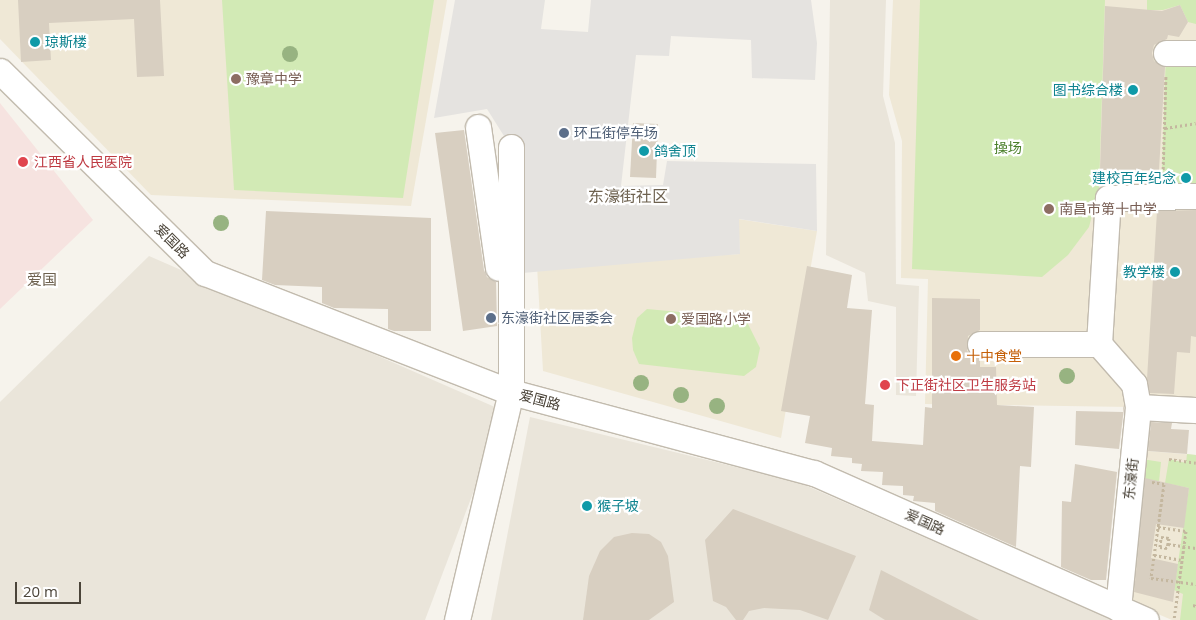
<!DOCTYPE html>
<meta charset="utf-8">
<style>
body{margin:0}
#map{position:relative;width:1196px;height:620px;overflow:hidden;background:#f6f3ec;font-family:"Open Sans","Noto Sans SC",sans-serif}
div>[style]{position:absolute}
.residential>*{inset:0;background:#eae5da}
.education>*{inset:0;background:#efe8d6}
.medical>*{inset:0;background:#f6e3e0}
.green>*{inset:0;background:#d2eab5}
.parking>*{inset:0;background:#e5e3e0}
.building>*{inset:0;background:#d8cfc1}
.path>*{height:3px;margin-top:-1.5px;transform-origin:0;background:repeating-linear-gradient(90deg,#c4b79f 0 2.5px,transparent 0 5px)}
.roads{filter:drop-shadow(1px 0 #c2bbae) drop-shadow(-1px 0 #c2bbae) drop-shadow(0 1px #c2bbae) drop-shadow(0 -1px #c2bbae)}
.minor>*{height:25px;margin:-12.5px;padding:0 12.5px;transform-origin:12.5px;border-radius:12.5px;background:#fff}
.trees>*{width:16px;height:16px;margin:-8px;border-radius:50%;background:#97b381}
.dots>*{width:14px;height:14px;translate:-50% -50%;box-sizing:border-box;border:2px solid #fff;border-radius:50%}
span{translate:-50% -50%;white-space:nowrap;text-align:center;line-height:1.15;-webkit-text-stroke:4.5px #fff;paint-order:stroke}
.culture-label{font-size:14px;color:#0d838f}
.left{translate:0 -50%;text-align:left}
.right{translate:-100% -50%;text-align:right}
.education-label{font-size:14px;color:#785e54}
.service-label{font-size:14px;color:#4e5e75}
.park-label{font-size:14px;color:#4a7f2a}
.health-label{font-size:14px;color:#be3a42}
.street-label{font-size:14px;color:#4b4439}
.food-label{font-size:14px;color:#c56008}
.neighbourhood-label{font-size:15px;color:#6e6250}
.quarter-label{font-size:16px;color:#6e6250}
.scale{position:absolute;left:15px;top:582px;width:66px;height:22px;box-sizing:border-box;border:2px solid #4b4439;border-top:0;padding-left:6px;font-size:15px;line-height:18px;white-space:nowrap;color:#4b4439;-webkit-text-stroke:4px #fff;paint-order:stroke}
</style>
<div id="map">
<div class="residential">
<i style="clip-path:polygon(830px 0,886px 0,883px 96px,895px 143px,896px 284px,919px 286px,916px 396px,896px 395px,896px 307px,868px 301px,865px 273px,826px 255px)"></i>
<i style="clip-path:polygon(149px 256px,504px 411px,425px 620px,0 620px,0 402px)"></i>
<i style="clip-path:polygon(530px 417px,798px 482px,1113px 620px,491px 620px)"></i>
</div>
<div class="education">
<i style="clip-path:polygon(0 0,447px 0,411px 206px,151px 195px,0 39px)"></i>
<i style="clip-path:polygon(893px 0,1196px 0,1196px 408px,925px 404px,928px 279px,901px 278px,902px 141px,889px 95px)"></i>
<i style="clip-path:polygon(738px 219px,817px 231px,781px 438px,543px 371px,537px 266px,740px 254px)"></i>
<i style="clip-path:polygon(1135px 450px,1196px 455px,1196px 620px,1172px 620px,1120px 598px)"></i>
</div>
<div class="medical">
<i style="clip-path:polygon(0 103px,93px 220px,0 309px)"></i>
</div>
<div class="green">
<i style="clip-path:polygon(222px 0,434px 0,403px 198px,234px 190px)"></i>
<i style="clip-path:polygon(920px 0,1105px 0,1099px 189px,1089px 227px,1068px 255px,1042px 277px,912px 269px)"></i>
<i style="clip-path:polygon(1147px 0,1196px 0,1196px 24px,1188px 22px,1180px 5px,1163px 10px,1147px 10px)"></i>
<i style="clip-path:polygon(1166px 53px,1196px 53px,1196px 195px,1161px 197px)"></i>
<i style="clip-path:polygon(647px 309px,745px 318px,760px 348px,756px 367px,744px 376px,639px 364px,633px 350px,632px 338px,637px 318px)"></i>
<i style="clip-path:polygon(1187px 454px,1196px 455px,1196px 620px,1180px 620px,1183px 594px,1174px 590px,1189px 488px,1165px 483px,1169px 459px,1186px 463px)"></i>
<i style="clip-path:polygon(1142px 459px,1161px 462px,1159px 482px,1139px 479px)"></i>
</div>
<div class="parking">
<i style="clip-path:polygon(455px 0,545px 0,541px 29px,588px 32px,591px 0,811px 0,817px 43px,815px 80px,752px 78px,751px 40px,671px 36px,669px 56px,636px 55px,621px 186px,663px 185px,667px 161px,816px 164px,817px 231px,739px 219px,740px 254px,511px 274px,511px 147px,487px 109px,434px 118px)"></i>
</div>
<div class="building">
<i style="clip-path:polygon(18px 0,160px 0,164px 76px,137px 77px,134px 19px,49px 23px,51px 60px,21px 62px)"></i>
<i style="clip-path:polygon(1180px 5px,1188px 22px,1179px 37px,1168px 35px,1167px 39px,1154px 45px,1152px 53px,1154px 61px,1165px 67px,1159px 170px,1100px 170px,1105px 6px,1162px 11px)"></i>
<i style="clip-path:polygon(633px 123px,658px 124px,656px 178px,630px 177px)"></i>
<i style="clip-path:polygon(464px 130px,484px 270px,487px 277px,496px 282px,497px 326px,463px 331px,435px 133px)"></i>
<i style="clip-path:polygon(1196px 210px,1196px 337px,1191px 336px,1190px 353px,1177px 352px,1174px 394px,1150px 393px,1147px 379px,1157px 211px)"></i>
<i style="clip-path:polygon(266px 211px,431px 218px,431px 331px,394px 331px,388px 329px,388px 309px,334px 308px,322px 303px,322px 287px,275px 285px,262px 280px)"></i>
<i style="clip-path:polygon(807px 266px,852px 275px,847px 308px,872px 310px,865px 404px,874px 405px,872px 441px,923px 445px,925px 407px,932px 408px,932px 298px,980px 299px,980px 330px,968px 336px,967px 351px,980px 358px,980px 367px,996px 367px,997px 405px,1034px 407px,1031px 467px,1020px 466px,1016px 547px,935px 511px,935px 503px,913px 501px,914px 496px,903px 495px,903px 486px,882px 485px,883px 472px,861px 471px,862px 464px,852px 463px,852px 458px,831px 456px,832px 448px,805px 443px,810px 416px,781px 411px)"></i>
<i style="clip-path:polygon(1123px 405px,1124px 408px,1119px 449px,1075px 445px,1076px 411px,1123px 412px)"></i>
<i style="clip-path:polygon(1151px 422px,1172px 423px,1171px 429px,1189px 430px,1187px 454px,1148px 451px)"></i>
<i style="clip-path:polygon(1075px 464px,1117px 472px,1106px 580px,1091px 580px,1061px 567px,1062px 501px,1071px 502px)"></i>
<i style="clip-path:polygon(1145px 478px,1189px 488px,1184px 528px,1156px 524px,1151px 558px,1178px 564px,1173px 602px,1134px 592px)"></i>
<i style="clip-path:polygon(733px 509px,856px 556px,828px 620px,800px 610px,764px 608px,749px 611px,743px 620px,736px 620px,726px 607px,713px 601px,705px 540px)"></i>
<i style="clip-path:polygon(632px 533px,649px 534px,661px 542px,668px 556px,674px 602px,649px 620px,583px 620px,589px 576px,600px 551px,614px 537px)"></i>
<i style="clip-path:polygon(881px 570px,979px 620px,885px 620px,869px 610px)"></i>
</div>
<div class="path">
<i style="left:1165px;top:128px;width:31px;rotate:-9deg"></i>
<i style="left:1163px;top:174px;width:99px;rotate:-88.3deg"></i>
<i style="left:1169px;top:459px;width:27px;rotate:8deg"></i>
<i style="left:1152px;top:482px;width:12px;rotate:9deg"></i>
<i style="left:1164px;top:484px;width:95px;rotate:97.9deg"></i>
<i style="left:1151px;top:578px;width:45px;rotate:7.6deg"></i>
<i style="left:1158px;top:527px;width:28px;rotate:8deg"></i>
<i style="left:1186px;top:531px;width:90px;rotate:97.7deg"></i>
<i style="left:1161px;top:537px;width:8px;rotate:7deg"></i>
<i style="left:1169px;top:538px;width:10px;rotate:101deg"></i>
<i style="left:1167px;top:548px;width:7px;rotate:-172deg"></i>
<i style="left:1160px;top:547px;width:10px;rotate:-84deg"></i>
<i style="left:1168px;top:544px;width:28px;rotate:8deg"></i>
<i style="left:1154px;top:555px;width:27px;rotate:10deg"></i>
<i style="left:1193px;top:605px;width:3px;rotate:18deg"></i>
</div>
<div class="roads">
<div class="minor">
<i style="left:1166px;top:53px;width:30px"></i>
<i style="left:0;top:71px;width:288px;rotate:44.6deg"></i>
<i style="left:205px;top:273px;width:328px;rotate:21.3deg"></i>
<i style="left:511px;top:392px;width:314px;rotate:15deg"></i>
<i style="left:814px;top:473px;width:363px;rotate:23.9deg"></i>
<i style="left:478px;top:127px;width:142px;rotate:81.9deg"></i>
<i style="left:980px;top:344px;width:119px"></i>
<i style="left:1099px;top:344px;width:146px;rotate:-86.5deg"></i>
<i style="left:1108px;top:198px;width:88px;rotate:-1.3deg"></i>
<i style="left:1099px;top:344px;width:53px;rotate:48.8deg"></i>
<i style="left:1134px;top:384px;width:23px;rotate:80deg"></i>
<i style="left:1118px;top:608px;width:202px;rotate:-84.3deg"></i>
<i style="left:1138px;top:407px;width:58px;rotate:3deg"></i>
<i style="left:457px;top:620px;width:234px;rotate:-76.7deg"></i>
<i style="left:511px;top:392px;width:245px;rotate:-90deg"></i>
</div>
</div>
<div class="trees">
<i style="left:290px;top:54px"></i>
<i style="left:221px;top:223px"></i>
<i style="left:1067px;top:376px"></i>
<i style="left:641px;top:383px"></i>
<i style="left:681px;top:395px"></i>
<i style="left:717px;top:406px"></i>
</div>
<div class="dots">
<i style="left:35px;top:42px;background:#0f9aa8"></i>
<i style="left:236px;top:79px;background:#8d6e63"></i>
<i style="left:1133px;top:90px;background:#0f9aa8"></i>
<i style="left:564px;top:133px;background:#5c6f8a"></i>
<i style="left:644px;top:151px;background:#0f9aa8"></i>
<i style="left:23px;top:162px;background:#e0444e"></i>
<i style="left:1186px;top:178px;background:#0f9aa8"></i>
<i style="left:1049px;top:209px;background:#8d6e63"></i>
<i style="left:1175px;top:272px;background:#0f9aa8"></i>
<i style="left:491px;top:318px;background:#5c6f8a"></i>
<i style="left:671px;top:319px;background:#8d6e63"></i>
<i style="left:956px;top:356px;background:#e8710a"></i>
<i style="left:885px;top:385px;background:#e0444e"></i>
<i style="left:587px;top:506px;background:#0f9aa8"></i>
</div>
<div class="culture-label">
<span class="left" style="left:45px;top:42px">琼斯楼</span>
<span class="right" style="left:1123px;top:90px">图书综合楼</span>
<span class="left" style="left:654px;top:151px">鸽舍顶</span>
<span class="right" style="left:1176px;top:178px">建校百年纪念</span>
<span class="right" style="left:1165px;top:272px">教学楼</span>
<span class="left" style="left:597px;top:506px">猴子坡</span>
</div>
<div class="education-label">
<span class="left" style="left:246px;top:79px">豫章中学</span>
<span class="left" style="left:1059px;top:209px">南昌市第十中学</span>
<span class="left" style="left:681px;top:319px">爱国路小学</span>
</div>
<div class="service-label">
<span class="left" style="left:574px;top:133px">环丘街停车场</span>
<span class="left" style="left:501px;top:318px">东濠街社区居委会</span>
</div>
<div class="park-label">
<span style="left:1008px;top:148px">操场</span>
</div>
<div class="health-label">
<span class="left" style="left:34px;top:162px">江西省人民医院</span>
<span class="left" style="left:896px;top:385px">下正街社区卫生服务站</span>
</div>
<div class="street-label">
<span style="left:172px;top:241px;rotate:45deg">爱国路</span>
<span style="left:540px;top:400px;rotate:15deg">爱国路</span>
<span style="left:1131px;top:479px;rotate:-84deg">东濠街</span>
<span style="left:925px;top:522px;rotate:24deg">爱国路</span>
</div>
<div class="food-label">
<span class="left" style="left:966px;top:356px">十中食堂</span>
</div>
<div class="neighbourhood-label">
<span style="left:42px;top:280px">爱国</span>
</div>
<div class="quarter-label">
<span style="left:628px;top:196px">东濠街社区</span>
</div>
<div class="scale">20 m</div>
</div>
